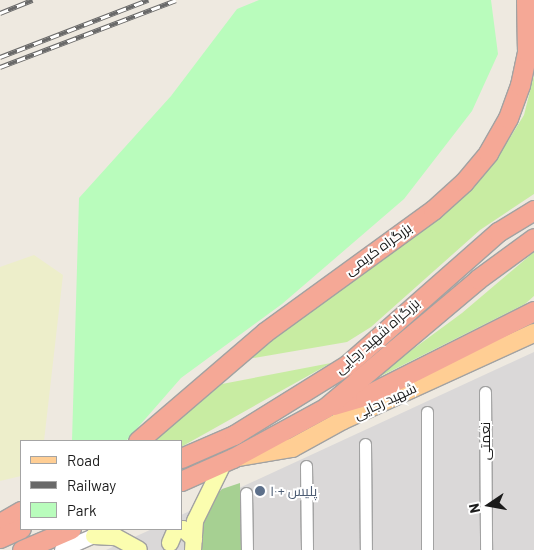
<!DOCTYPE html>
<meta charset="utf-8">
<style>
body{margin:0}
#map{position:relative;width:534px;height:550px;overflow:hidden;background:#eee9e0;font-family:Barlow,Cairo,sans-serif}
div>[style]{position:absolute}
.residential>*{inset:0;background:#dad8d8}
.farmland>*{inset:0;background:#edeeca}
.grass>*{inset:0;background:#c8eca2}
.forest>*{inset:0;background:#a6d092}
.park>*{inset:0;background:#b9fcbc}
.roads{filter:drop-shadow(1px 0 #a2a2a2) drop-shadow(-1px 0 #a2a2a2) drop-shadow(0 1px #a2a2a2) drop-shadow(0 -1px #a2a2a2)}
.minor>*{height:11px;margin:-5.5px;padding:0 5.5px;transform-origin:5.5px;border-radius:5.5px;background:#fff}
.tertiary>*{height:14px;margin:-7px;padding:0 7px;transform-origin:7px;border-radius:7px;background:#fff}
.secondary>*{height:16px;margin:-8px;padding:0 8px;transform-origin:8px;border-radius:8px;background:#fbfdaf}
.primary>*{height:18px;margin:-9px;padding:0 9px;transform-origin:9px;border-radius:9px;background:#ffce94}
.trunk>*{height:19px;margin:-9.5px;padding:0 9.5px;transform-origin:9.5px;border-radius:9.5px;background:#f5a896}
.rail>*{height:5px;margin-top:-2.5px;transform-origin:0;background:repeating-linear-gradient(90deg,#fff 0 9px,#696969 0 18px);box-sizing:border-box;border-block:1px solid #696969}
.dots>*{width:14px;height:14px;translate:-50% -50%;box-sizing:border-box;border:2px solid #fff;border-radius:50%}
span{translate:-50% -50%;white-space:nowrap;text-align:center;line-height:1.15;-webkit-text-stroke:4px #fff;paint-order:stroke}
.street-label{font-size:14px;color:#1b1b1b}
.service-label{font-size:14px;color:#4e5e75}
.left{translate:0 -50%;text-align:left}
.legend{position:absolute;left:20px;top:440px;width:162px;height:90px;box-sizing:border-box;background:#fff;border:1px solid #a4a4a4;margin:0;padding:6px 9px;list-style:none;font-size:15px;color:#1b1b1b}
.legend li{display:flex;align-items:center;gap:10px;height:25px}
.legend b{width:25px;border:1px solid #a4a4a4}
.north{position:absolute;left:464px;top:480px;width:50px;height:50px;-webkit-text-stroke:4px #fff;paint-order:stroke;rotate:258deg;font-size:14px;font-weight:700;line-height:20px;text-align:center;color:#1b1b1b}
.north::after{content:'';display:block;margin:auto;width:18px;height:22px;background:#1b1b1b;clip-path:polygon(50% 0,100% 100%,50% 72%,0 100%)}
</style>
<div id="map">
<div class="residential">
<i style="clip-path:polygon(534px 352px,534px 550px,106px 550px,152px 529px,181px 529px,181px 515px)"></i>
</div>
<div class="farmland">
<i style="clip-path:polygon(34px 255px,63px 275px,44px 441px,21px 441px,21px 476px,0 481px,0 267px)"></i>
</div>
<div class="grass">
<i style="clip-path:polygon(534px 75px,534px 194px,480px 230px,371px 327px,347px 342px,242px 360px,446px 212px,484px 174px,508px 141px,524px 115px)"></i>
<i style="clip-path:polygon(534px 252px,534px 296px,525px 304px,367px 383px,462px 313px)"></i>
<i style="clip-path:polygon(331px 363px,181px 447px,181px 441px,154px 441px,222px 384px)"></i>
</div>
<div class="forest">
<i style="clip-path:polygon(240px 483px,241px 550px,199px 550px,203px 509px,222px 489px)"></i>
</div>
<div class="park">
<i style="clip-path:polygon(259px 0,491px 0,498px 54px,472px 111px,404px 199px,282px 304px,181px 378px,126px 441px,72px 441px,79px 198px,171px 96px,237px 9px)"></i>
</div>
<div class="roads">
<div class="minor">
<i style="left:485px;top:392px;width:158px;rotate:89.6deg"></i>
<i style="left:427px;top:412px;width:138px;rotate:90deg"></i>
<i style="left:365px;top:444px;width:106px;rotate:89.5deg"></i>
<i style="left:306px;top:466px;width:84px;rotate:89.3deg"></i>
<i style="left:246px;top:493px;width:57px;rotate:89deg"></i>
</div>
<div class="tertiary">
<i style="left:62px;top:550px;width:45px;rotate:-23.7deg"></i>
</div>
<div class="secondary">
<i style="left:94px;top:536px;width:22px;rotate:3deg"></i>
<i style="left:116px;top:537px;width:26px;rotate:29deg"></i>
<i style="left:170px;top:543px;width:13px;rotate:-67deg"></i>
<i style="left:175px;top:531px;width:8px;rotate:-14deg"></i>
<i style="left:183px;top:529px;width:15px;rotate:42deg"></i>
<i style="left:193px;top:550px;width:29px;rotate:-86deg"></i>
<i style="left:195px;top:521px;width:66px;rotate:-63.8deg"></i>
</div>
<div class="primary">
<i style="left:239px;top:457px;width:54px;rotate:-9.6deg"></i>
<i style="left:292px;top:448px;width:58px;rotate:-28.8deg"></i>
<i style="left:343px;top:420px;width:210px;rotate:-24.5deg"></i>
</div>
<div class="trunk">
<i style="left:333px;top:405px;width:33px;rotate:-16deg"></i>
<i style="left:365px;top:396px;width:189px;rotate:-26.7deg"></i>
<i style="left:138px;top:441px;width:167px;rotate:-40.6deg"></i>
<i style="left:265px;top:332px;width:208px;rotate:-36deg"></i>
<i style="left:433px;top:210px;width:42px;rotate:-42.1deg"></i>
<i style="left:464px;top:182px;width:38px;rotate:-50deg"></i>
<i style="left:488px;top:153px;width:40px;rotate:-60.3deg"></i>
<i style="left:508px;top:118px;width:35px;rotate:-70deg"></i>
<i style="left:520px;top:85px;width:35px;rotate:-78deg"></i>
<i style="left:527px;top:51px;width:51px;rotate:-91.1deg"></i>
<i style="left:181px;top:458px;width:58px;rotate:-23.5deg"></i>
<i style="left:234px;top:435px;width:133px;rotate:-31.8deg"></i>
<i style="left:347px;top:365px;width:201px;rotate:-41.4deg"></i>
<i style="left:498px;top:232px;width:42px;rotate:-31.4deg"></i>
<i style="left:181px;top:481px;width:57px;rotate:-23.9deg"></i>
<i style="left:233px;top:458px;width:105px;rotate:-28.5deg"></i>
<i style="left:325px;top:408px;width:200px;rotate:-40.1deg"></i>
<i style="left:478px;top:279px;width:69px;rotate:-36.2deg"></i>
<i style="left:0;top:523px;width:24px;rotate:-30deg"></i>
<i style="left:0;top:538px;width:23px;rotate:-25deg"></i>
<i style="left:22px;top:550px;width:53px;rotate:-23.2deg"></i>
</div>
</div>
<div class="rail">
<i style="left:0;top:13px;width:35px;rotate:-22deg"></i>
<i style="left:0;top:57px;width:159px;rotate:-21.1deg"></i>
<i style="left:0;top:67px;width:188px;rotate:-20.8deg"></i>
</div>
<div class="dots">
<i style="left:260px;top:491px;background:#5c6f8a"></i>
</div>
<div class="street-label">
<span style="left:378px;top:249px;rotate:-36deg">بزرگراه کریمی</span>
<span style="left:377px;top:336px;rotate:-41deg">بزرگراه شهید رجایی</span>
<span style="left:385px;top:401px;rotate:-25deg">شهید رجایی</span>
<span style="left:485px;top:441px;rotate:-90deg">نعمتی</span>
</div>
<div class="service-label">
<span class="left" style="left:270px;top:491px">پلیس +۱۰</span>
</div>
<ul class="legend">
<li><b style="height:6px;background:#ffce94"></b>Road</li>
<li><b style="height:6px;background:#696969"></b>Railway</li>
<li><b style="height:14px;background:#b9fcbc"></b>Park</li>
</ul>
<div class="north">N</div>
</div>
